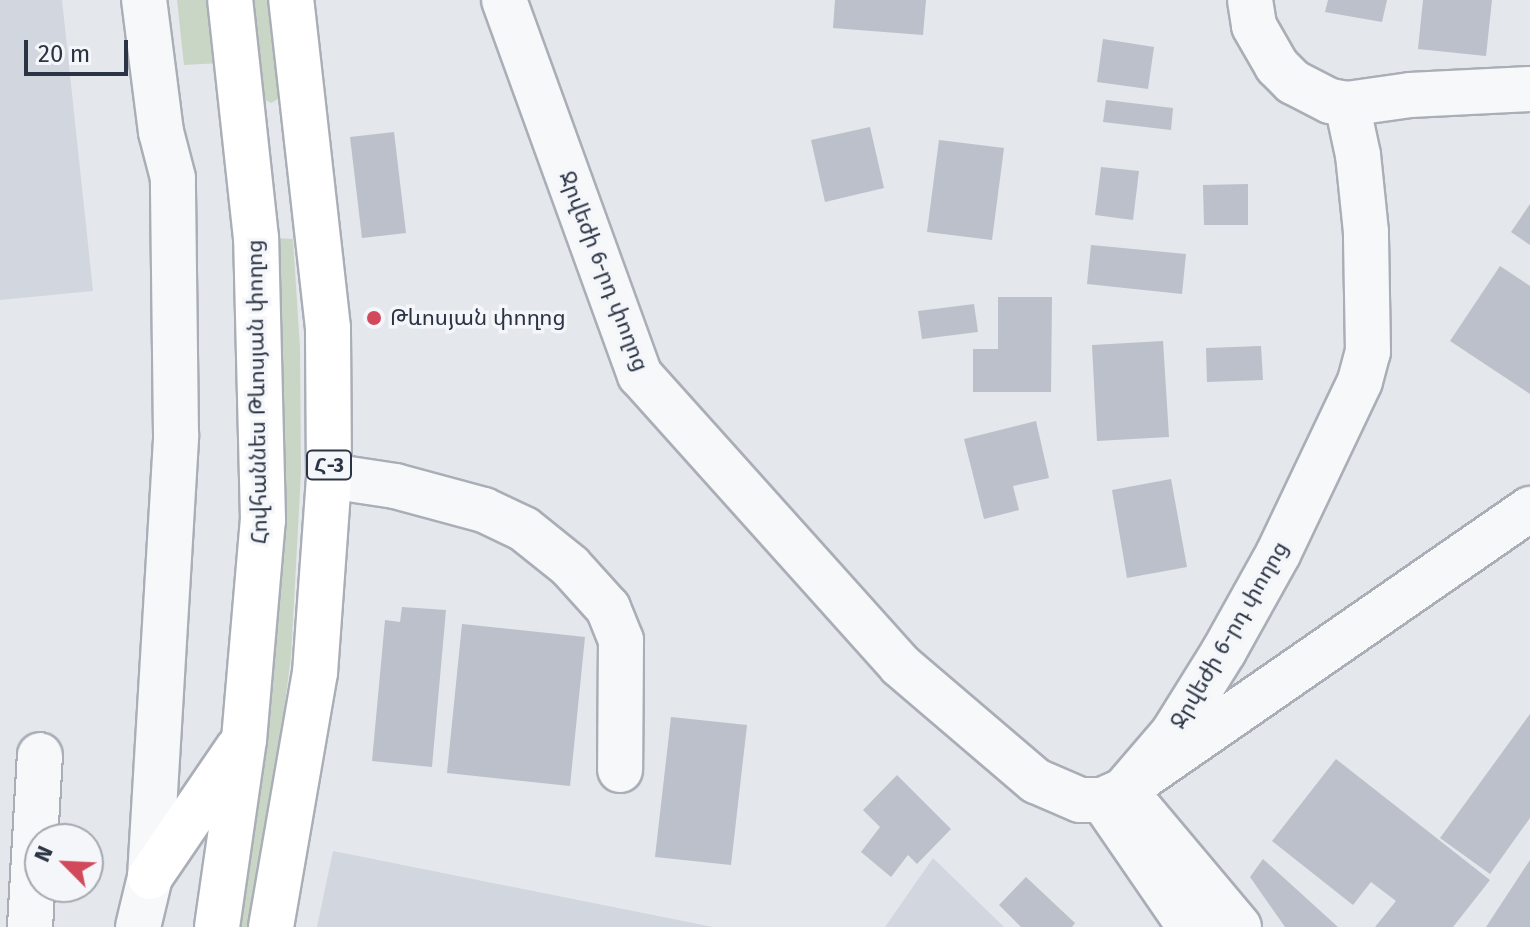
<!DOCTYPE html>
<meta charset="utf-8">
<style>
body{margin:0}
#map{position:relative;width:1530px;height:927px;overflow:hidden;background:#e4e7ec;font-family:"Fira Sans","Noto Sans Armenian",sans-serif}
div>[style]{position:absolute}
.built>*{inset:0;background:#d2d6de}
.green>*{inset:0;background:#c9d6c5}
.building>*{inset:0;background:#bbc0ca}
.roads{filter:drop-shadow(2px 0 #a9aeb7) drop-shadow(-2px 0 #a9aeb7) drop-shadow(0 2px #a9aeb7) drop-shadow(0 -2px #a9aeb7)}
.minor>*{height:44px;margin:-22px;padding:0 22px;transform-origin:22px;border-radius:22px;background:#f7f8fa}
.major>*{height:44px;margin:-22px;padding:0 22px;transform-origin:22px;border-radius:22px;background:#fff}
.dots>*{width:22px;height:22px;translate:-50% -50%;box-sizing:border-box;border:4px solid #f4f6f9;border-radius:50%}
span{translate:-50% -50%;white-space:nowrap;text-align:center;line-height:1.15;-webkit-text-stroke:7px #f4f6f9;paint-order:stroke}
.shield-label span{padding:2px 6px;background:#f4f6f9;border:2px solid;border-radius:6px;-webkit-text-stroke-width:0}
.shield-label{font-size:20px;color:#2b3445;font-weight:700}
.street-label{font-size:22px;color:#2b3445}
.poi-label{font-size:22px;color:#2b3445}
.left{translate:0 -50%;text-align:left}
.north{position:absolute;left:24px;top:823px;width:80px;height:80px;box-sizing:border-box;background:#f4f6f9;border:2px solid #a4a8b1;border-radius:50%;rotate:294deg;font-size:22px;font-weight:700;line-height:32px;text-align:center;color:#2b3445}
.north::after{content:'';display:block;margin:auto;width:28px;height:36px;background:#d1495b;clip-path:polygon(50% 0,100% 100%,50% 72%,0 100%)}
.scale{position:absolute;left:24px;top:40px;width:104px;height:36px;box-sizing:border-box;border:4px solid #2b3445;border-top:0;padding-left:10px;font-size:24px;line-height:28px;white-space:nowrap;color:#2b3445;-webkit-text-stroke:6px #f4f6f9;paint-order:stroke}
</style>
<div id="map">
<div class="built">
<i style="clip-path:polygon(0 0,62px 0,93px 291px,0 300px)"></i>
<i style="clip-path:polygon(333px 851px,713px 927px,317px 927px)"></i>
<i style="clip-path:polygon(933px 858px,1004px 927px,885px 927px)"></i>
</div>
<div class="green">
<i style="clip-path:polygon(177px 0,213px 0,221px 63px,184px 65px)"></i>
<i style="clip-path:polygon(251px 0,268px 0,278px 87px,278px 99px,271px 103px,264px 99px)"></i>
<i style="clip-path:polygon(275px 238px,293px 239px,300px 348px,301px 473px,291px 657px,265px 854px,251px 927px,231px 927px)"></i>
</div>
<div class="building">
<i style="clip-path:polygon(835px 0,926px 0,923px 35px,833px 28px)"></i>
<i style="clip-path:polygon(1328px 0,1387px 0,1382px 22px,1325px 12px)"></i>
<i style="clip-path:polygon(1423px 0,1492px 0,1486px 56px,1418px 49px)"></i>
<i style="clip-path:polygon(1103px 39px,1154px 47px,1148px 89px,1097px 82px)"></i>
<i style="clip-path:polygon(1106px 100px,1173px 108px,1171px 130px,1103px 122px)"></i>
<i style="clip-path:polygon(870px 127px,884px 188px,825px 202px,811px 140px)"></i>
<i style="clip-path:polygon(394px 132px,406px 233px,362px 238px,350px 137px)"></i>
<i style="clip-path:polygon(939px 140px,1004px 148px,992px 240px,927px 232px)"></i>
<i style="clip-path:polygon(1101px 167px,1139px 171px,1133px 220px,1095px 215px)"></i>
<i style="clip-path:polygon(1248px 184px,1248px 225px,1204px 225px,1203px 185px)"></i>
<i style="clip-path:polygon(1530px 204px,1530px 245px,1511px 232px)"></i>
<i style="clip-path:polygon(1091px 245px,1186px 254px,1182px 294px,1087px 284px)"></i>
<i style="clip-path:polygon(1500px 266px,1530px 286px,1530px 394px,1450px 341px)"></i>
<i style="clip-path:polygon(998px 297px,1052px 297px,1051px 392px,973px 392px,973px 349px,998px 349px)"></i>
<i style="clip-path:polygon(974px 304px,978px 332px,922px 339px,918px 311px)"></i>
<i style="clip-path:polygon(1163px 341px,1169px 437px,1097px 441px,1092px 345px)"></i>
<i style="clip-path:polygon(1261px 346px,1263px 380px,1207px 382px,1206px 348px)"></i>
<i style="clip-path:polygon(1036px 421px,1049px 478px,1013px 486px,1019px 510px,984px 519px,964px 439px)"></i>
<i style="clip-path:polygon(1171px 479px,1187px 567px,1127px 578px,1112px 490px)"></i>
<i style="clip-path:polygon(402px 607px,446px 610px,432px 767px,372px 761px,385px 620px,400px 622px)"></i>
<i style="clip-path:polygon(462px 624px,585px 637px,570px 786px,447px 773px)"></i>
<i style="clip-path:polygon(1530px 714px,1530px 818px,1490px 874px,1440px 838px)"></i>
<i style="clip-path:polygon(671px 717px,747px 725px,731px 865px,655px 857px)"></i>
<i style="clip-path:polygon(1336px 759px,1490px 880px,1453px 927px,1375px 927px,1396px 901px,1371px 882px,1353px 905px,1272px 841px)"></i>
<i style="clip-path:polygon(897px 775px,951px 829px,917px 864px,908px 855px,891px 877px,861px 852px,880px 827px,863px 810px)"></i>
<i style="clip-path:polygon(1263px 859px,1338px 927px,1285px 927px,1250px 877px)"></i>
<i style="clip-path:polygon(1530px 860px,1530px 927px,1486px 927px)"></i>
<i style="clip-path:polygon(1026px 877px,1075px 923px,1072px 927px,1021px 927px,999px 905px)"></i>
</div>
<div class="roads">
<div class="minor">
<i style="left:504px;top:0;width:399px;rotate:70.1deg"></i>
<i style="left:640px;top:375px;width:389px;rotate:48.1deg"></i>
<i style="left:900px;top:665px;width:179px;rotate:40.5deg"></i>
<i style="left:1036px;top:781px;width:48px;rotate:23.4deg"></i>
<i style="left:1080px;top:800px;width:22px"></i>
<i style="left:1102px;top:800px;width:24px;rotate:-24deg"></i>
<i style="left:1124px;top:790px;width:75px;rotate:-49.3deg"></i>
<i style="left:1173px;top:733px;width:97px;rotate:-58.1deg"></i>
<i style="left:1224px;top:651px;width:111px;rotate:-60.9deg"></i>
<i style="left:1278px;top:554px;width:191px;rotate:-64.6deg"></i>
<i style="left:1360px;top:381px;width:30px;rotate:-75deg"></i>
<i style="left:1368px;top:352px;width:120px;rotate:-91deg"></i>
<i style="left:1366px;top:232px;width:77px;rotate:-95.9deg"></i>
<i style="left:1358px;top:155px;width:52px;rotate:-102.2deg"></i>
<i style="left:1250px;top:0;width:26px;rotate:81deg"></i>
<i style="left:1254px;top:26px;width:46px;rotate:60.1deg"></i>
<i style="left:1277px;top:66px;width:23px;rotate:45deg"></i>
<i style="left:1293px;top:82px;width:42px;rotate:27.2deg"></i>
<i style="left:1330px;top:101px;width:17px;rotate:10deg"></i>
<i style="left:1347px;top:104px;width:64px;rotate:-8.1deg"></i>
<i style="left:1410px;top:95px;width:120px;rotate:-2.9deg"></i>
<i style="left:329px;top:476px;width:67px;rotate:8.6deg"></i>
<i style="left:395px;top:486px;width:92px;rotate:15.1deg"></i>
<i style="left:484px;top:510px;width:44px;rotate:25.4deg"></i>
<i style="left:524px;top:529px;width:59px;rotate:38.8deg"></i>
<i style="left:570px;top:566px;width:57px;rotate:47.9deg"></i>
<i style="left:608px;top:608px;width:35px;rotate:68deg"></i>
<i style="left:621px;top:640px;width:130px;rotate:90.4deg"></i>
<i style="left:1106px;top:805px;width:148px;rotate:55.5deg"></i>
<i style="left:30px;top:927px;width:172px;rotate:-86.7deg"></i>
<i style="left:138px;top:927px;width:51px;rotate:-76.5deg"></i>
<i style="left:150px;top:877px;width:443px;rotate:-86.6deg"></i>
<i style="left:176px;top:435px;width:257px;rotate:-90.7deg"></i>
<i style="left:173px;top:178px;width:48px;rotate:-104.6deg"></i>
<i style="left:161px;top:132px;width:133px;rotate:-97.3deg"></i>
<i style="left:1239px;top:927px;width:179px;rotate:-130deg"></i>
<i style="left:1124px;top:790px;width:494px;rotate:-34.7deg"></i>
</div>
<div class="major">
<i style="left:150px;top:877px;width:156px;rotate:-55.7deg"></i>
<i style="left:217px;top:927px;width:189px;rotate:-81.8deg"></i>
<i style="left:244px;top:740px;width:221px;rotate:-85.1deg"></i>
<i style="left:263px;top:520px;width:282px;rotate:-91.4deg"></i>
<i style="left:256px;top:238px;width:239px;rotate:-96.2deg"></i>
<i style="left:271px;top:927px;width:258px;rotate:-80.2deg"></i>
<i style="left:315px;top:673px;width:197px;rotate:-85.9deg"></i>
<i style="left:329px;top:476px;width:148px;rotate:-90.4deg"></i>
<i style="left:328px;top:328px;width:330px;rotate:-96.4deg"></i>
</div>
</div>
<div class="dots">
<i style="left:374px;top:318px;background:#d1495b"></i>
</div>
<div class="shield-label">
<span style="left:329px;top:465px">Հ-3</span>
</div>
<div class="street-label">
<span style="left:604px;top:271px;rotate:69deg">Ջրվեժի 6-րդ փողոց</span>
<span style="left:257px;top:392px;rotate:-91deg">Հովհաննես Թևոսյան փողոց</span>
<span style="left:1229px;top:635px;rotate:-60deg">Ջրվեժի 6-րդ փողոց</span>
</div>
<div class="poi-label">
<span class="left" style="left:390px;top:318px">Թևոսյան փողոց</span>
</div>
<div class="north">N</div>
<div class="scale">20 m</div>
</div>
